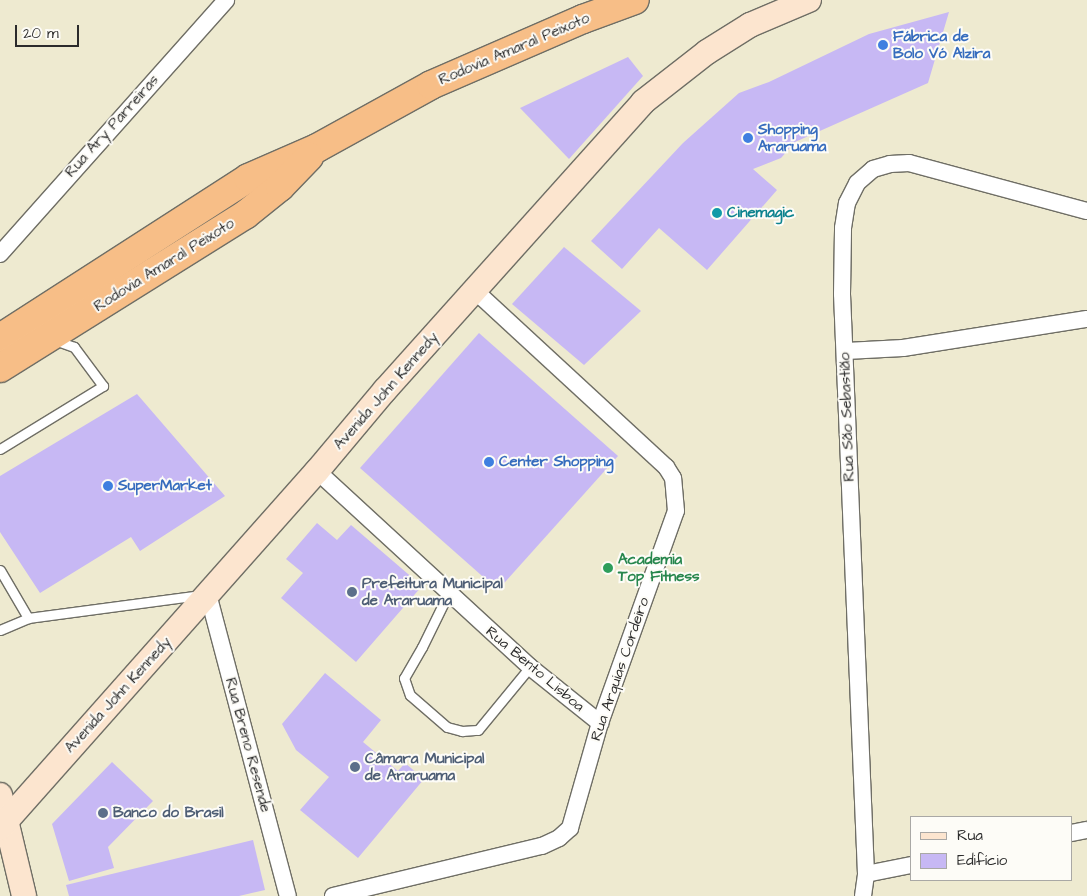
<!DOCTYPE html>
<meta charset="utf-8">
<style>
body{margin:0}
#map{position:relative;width:1087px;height:896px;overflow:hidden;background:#eeead0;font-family:"Architects Daughter",sans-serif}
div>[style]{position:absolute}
.building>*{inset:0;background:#c7b8f4}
.roads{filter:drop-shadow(1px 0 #6f6e65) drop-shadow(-1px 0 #6f6e65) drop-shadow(0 1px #6f6e65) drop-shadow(0 -1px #6f6e65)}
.lane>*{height:9px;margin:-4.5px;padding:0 4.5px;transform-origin:4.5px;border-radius:4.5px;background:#fff}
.street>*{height:16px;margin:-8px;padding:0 8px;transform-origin:8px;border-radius:8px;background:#fff}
.secondary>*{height:24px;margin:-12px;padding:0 12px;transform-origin:12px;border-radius:12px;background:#fce5cf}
.highway>*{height:28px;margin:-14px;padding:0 14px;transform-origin:14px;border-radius:14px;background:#f7be87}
.dots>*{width:14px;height:14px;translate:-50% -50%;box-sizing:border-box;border:2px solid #fdfcf7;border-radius:50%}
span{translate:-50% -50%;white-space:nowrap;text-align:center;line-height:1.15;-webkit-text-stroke:4px #fdfcf7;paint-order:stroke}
.shop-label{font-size:15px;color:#366cbe;font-weight:700}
.left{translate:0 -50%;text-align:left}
.street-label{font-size:15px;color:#2b2b2b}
.culture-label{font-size:15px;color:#0d838f;font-weight:700}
.leisure-label{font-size:15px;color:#27864d;font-weight:700}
.service-label{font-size:15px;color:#4e5e75;font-weight:700}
.legend{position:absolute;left:910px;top:816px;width:162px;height:65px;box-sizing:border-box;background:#fdfcf7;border:1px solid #a9a8a5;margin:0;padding:6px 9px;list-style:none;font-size:15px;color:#2b2b2b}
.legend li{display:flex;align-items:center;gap:10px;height:25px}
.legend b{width:25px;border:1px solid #a9a8a5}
.scale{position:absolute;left:15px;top:25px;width:64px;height:22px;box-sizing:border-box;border:2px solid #2b2b2b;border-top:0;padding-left:6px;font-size:15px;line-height:18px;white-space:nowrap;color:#2b2b2b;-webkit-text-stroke:4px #fdfcf7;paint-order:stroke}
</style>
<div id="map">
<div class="building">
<i style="clip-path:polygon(949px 12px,928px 83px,795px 142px,781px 158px,753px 169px,777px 190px,707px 270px,659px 228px,622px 269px,591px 241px,683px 143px,739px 93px,769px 82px,869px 34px)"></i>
<i style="clip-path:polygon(628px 57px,643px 76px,569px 159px,520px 108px)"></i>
<i style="clip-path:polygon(564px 247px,641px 311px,584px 365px,512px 304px)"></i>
<i style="clip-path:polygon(479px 333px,618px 456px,498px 590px,360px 468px)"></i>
<i style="clip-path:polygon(137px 394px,225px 496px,140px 551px,131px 537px,40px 593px,0 532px,0 476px)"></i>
<i style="clip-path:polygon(317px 523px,337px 540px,351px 525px,422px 586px,356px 662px,281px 598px,303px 573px,286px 559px)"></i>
<i style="clip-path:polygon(325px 673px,381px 720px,363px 742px,398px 771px,405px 763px,424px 779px,358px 858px,300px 810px,329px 777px,296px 750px,282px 724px)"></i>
<i style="clip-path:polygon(112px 762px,153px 801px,108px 847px,114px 868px,69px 881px,52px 824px)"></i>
<i style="clip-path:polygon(253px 840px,265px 890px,239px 896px,69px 896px,66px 885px)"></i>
</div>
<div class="roads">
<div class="lane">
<i style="left:0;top:449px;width:121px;rotate:-31.5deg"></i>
<i style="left:103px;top:386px;width:49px;rotate:-126.6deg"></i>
<i style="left:74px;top:347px;width:20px;rotate:-160deg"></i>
<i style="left:0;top:570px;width:56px;rotate:59.7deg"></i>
<i style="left:448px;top:594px;width:59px;rotate:116.1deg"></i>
<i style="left:422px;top:647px;width:36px;rotate:120deg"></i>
<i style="left:404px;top:678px;width:18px;rotate:71deg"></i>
<i style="left:410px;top:695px;width:49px;rotate:40.9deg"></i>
<i style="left:447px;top:727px;width:16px;rotate:15deg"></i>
<i style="left:462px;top:731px;width:16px;rotate:-4deg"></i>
<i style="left:478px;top:730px;width:82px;rotate:-50.5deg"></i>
<i style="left:0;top:630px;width:30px;rotate:-23deg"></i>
<i style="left:28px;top:618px;width:175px;rotate:-7.6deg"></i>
</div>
<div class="street">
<i style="left:0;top:254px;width:340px;rotate:-48.3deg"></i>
<i style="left:846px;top:351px;width:57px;rotate:-3deg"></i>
<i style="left:903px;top:348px;width:186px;rotate:-9deg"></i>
<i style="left:317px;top:471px;width:289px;rotate:42.6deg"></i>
<i style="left:530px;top:667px;width:90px;rotate:38.7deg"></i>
<i style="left:208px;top:594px;width:312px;rotate:75.2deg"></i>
<i style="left:1071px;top:833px;width:16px;rotate:-11deg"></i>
<i style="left:866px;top:874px;width:46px;rotate:-11.3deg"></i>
<i style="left:333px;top:896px;width:215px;rotate:-13.5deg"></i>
<i style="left:542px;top:846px;width:19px;rotate:-25deg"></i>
<i style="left:559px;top:838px;width:15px;rotate:-42deg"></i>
<i style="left:570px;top:828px;width:109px;rotate:-74.1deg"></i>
<i style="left:600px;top:723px;width:225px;rotate:-70.3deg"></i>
<i style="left:676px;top:511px;width:33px;rotate:-95deg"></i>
<i style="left:673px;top:478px;width:13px;rotate:-122deg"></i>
<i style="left:666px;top:467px;width:260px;rotate:-137.3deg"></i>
<i style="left:863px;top:896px;width:22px;rotate:-82deg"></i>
<i style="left:866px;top:874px;width:580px;rotate:-92.37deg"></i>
<i style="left:842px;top:294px;width:66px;rotate:-89.1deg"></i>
<i style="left:843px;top:228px;width:25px;rotate:-81deg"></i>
<i style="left:847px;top:203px;width:22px;rotate:-63deg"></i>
<i style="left:857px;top:183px;width:21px;rotate:-41deg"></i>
<i style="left:873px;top:169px;width:18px;rotate:-16deg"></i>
<i style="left:890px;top:164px;width:19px;rotate:-3deg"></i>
<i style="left:909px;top:163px;width:184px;rotate:15.1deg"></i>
</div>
<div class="secondary">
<i style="left:0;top:795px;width:104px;rotate:76.6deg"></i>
<i style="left:0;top:828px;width:477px;rotate:-48.4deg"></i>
<i style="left:317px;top:471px;width:106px;rotate:-50deg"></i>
<i style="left:385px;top:390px;width:387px;rotate:-48.1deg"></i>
<i style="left:643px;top:102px;width:81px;rotate:-38deg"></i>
<i style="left:707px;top:52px;width:51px;rotate:-32.1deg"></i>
<i style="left:750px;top:25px;width:64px;rotate:-23deg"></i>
</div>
<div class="highway">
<i style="left:0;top:338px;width:295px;rotate:-32.8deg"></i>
<i style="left:248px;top:178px;width:75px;rotate:-23.5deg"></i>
<i style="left:317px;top:148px;width:130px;rotate:-28.9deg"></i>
<i style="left:431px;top:85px;width:166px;rotate:-23.5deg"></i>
<i style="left:583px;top:19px;width:55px;rotate:-20.1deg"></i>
<i style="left:0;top:368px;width:289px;rotate:-32deg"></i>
<i style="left:245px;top:215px;width:45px;rotate:-38.7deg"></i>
<i style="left:280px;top:187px;width:42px;rotate:-46deg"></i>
</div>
</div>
<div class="dots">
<i style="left:883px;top:45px;background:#3f7fe0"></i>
<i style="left:748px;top:138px;background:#3f7fe0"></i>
<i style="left:717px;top:213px;background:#0f9aa8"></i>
<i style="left:489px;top:462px;background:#3f7fe0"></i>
<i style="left:108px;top:486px;background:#3f7fe0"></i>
<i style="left:608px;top:568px;background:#2e9e5b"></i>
<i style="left:352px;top:592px;background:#5c6f8a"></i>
<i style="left:355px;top:767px;background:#5c6f8a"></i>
<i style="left:103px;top:813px;background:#5c6f8a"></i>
</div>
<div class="shop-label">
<span class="left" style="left:893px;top:45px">Fábrica de<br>Bolo Vó Alzira</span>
<span class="left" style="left:758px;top:138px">Shopping<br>Araruama</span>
<span class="left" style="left:499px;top:462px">Center Shopping</span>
<span class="left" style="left:118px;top:486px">SuperMarket</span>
</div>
<div class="street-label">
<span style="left:514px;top:49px;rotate:-23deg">Rodovia Amaral Peixoto</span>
<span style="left:112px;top:126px;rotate:-48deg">Rua Ary Parreiras</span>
<span style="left:164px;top:265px;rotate:-32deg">Rodovia Amaral Peixoto</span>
<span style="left:386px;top:391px;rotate:-49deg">Avenida John Kennedy</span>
<span style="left:847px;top:417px;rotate:-92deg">Rua São Sebastião</span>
<span style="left:535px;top:669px;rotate:40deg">Rua Bento Lisboa</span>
<span style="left:620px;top:669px;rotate:-71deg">Rua Arquias Cordeiro</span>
<span style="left:118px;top:695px;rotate:-48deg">Avenida John Kennedy</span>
<span style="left:248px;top:745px;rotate:75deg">Rua Breno Resende</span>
</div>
<div class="culture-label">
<span class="left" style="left:727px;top:213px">Cinemagic</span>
</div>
<div class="leisure-label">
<span class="left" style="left:618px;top:568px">Academia<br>Top Fitness</span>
</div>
<div class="service-label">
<span class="left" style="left:362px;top:592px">Prefeitura Municipal<br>de Araruama</span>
<span class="left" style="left:365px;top:767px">Câmara Municipal<br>de Araruama</span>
<span class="left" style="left:113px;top:813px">Banco do Brasil</span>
</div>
<ul class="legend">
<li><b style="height:6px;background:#fce5cf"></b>Rua</li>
<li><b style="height:14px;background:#c7b8f4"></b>Edifício</li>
</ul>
<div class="scale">20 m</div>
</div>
